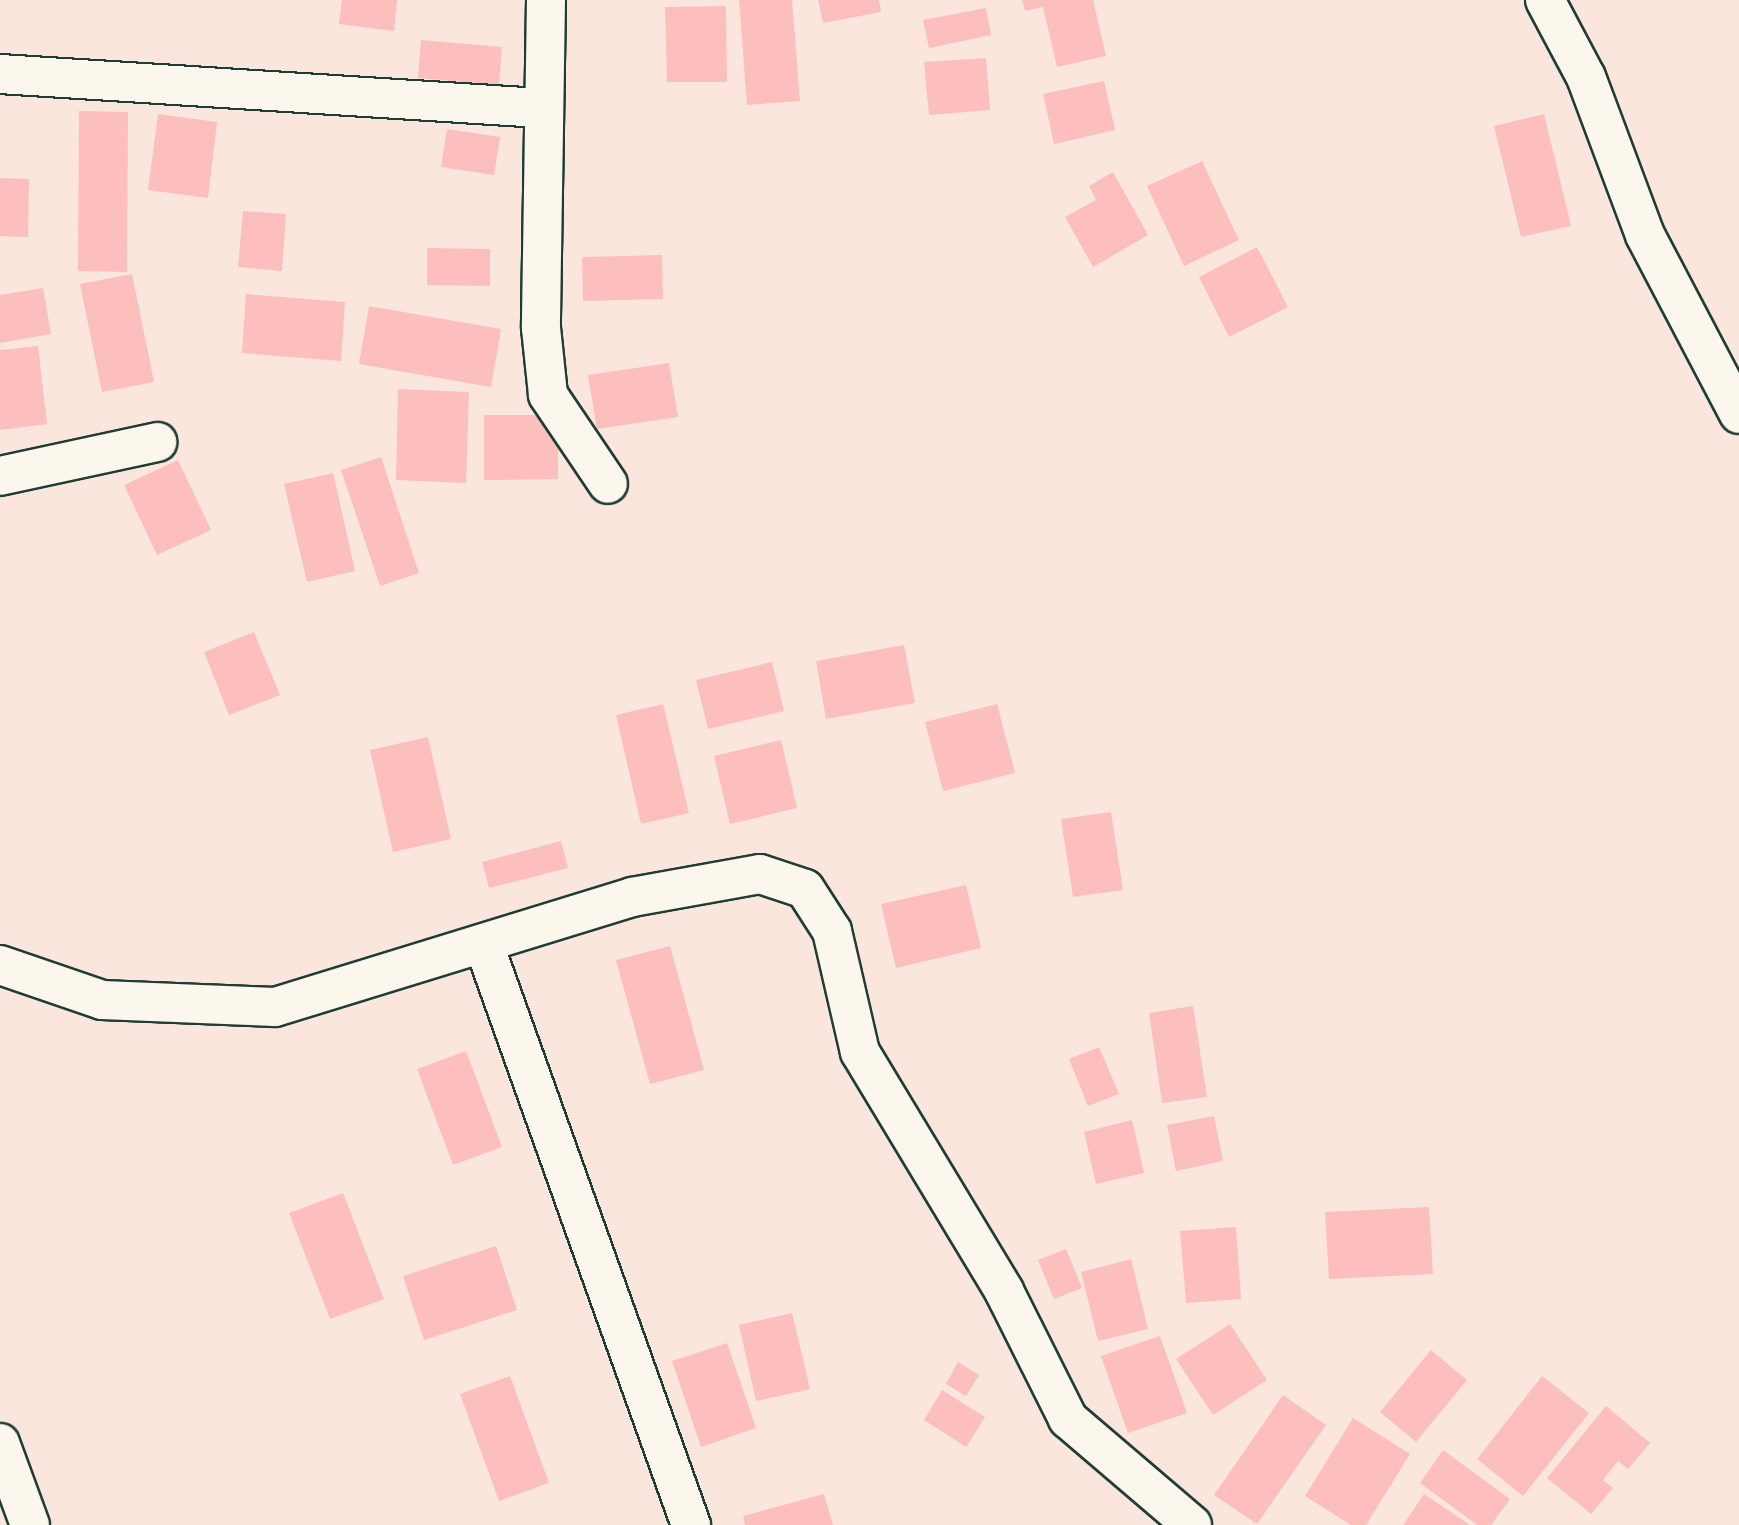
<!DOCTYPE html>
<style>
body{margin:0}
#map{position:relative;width:1739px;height:1525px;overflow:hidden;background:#fbe6de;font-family:Mali,sans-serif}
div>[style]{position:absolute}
.building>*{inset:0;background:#fcbfbd}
.roads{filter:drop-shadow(2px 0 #1f3d34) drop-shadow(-2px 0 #1f3d34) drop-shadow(0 2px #1f3d34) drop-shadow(0 -2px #1f3d34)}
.minor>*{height:38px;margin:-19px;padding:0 19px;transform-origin:19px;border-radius:19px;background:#fbf7ec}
span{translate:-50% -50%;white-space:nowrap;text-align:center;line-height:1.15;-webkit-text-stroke:6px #fbf7ec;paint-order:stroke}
</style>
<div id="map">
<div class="building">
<i style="clip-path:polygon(342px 0,397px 0,394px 31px,339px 24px)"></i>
<i style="clip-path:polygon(739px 0,792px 0,800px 101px,747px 105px)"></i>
<i style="clip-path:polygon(818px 0,879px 0,881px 12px,823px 23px)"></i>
<i style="clip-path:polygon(1022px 0,1093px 0,1106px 56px,1057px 67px,1043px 7px,1025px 11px)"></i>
<i style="clip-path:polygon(726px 6px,727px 82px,667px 82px,665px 7px)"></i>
<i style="clip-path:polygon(986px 8px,991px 35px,929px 48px,923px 20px)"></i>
<i style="clip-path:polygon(421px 40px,502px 47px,499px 85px,418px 78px)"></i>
<i style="clip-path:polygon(986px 58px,990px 110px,929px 115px,924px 62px)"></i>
<i style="clip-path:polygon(1104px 81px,1115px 130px,1054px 144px,1043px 94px)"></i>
<i style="clip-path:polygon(79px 111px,128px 112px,127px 272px,78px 271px)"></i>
<i style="clip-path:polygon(158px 114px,217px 122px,208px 198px,148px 190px)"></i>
<i style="clip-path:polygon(1544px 114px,1571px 226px,1521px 237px,1494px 126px)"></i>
<i style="clip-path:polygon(447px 129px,500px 137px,494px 175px,441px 167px)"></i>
<i style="clip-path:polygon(1202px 161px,1239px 240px,1184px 266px,1147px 186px)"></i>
<i style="clip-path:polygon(1113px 172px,1148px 235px,1093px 267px,1065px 217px,1096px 200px,1089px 186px)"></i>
<i style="clip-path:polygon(0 178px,29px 179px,28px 237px,0 236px)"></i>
<i style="clip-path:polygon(243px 211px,286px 214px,282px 271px,238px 267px)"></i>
<i style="clip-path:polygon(1257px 247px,1288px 307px,1229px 337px,1199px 277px)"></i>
<i style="clip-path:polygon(427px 248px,490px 249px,490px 286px,427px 285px)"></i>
<i style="clip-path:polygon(662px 255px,663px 299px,583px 301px,582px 257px)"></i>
<i style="clip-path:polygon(132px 274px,154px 382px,102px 392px,80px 284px)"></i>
<i style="clip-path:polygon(43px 288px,51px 334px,0 343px,0 295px)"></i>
<i style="clip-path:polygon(246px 294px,345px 302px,341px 361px,242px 353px)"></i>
<i style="clip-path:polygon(369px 306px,501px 329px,491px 387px,359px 364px)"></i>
<i style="clip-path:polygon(38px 346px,47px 424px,0 430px,0 350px)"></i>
<i style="clip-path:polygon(669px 363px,678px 417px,597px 429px,588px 375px)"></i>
<i style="clip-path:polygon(398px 389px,469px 392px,466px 483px,396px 480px)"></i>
<i style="clip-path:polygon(484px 415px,558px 415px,558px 479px,484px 480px)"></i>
<i style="clip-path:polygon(381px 457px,419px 573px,380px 586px,341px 470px)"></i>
<i style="clip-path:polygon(178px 460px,211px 530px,157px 555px,124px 485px)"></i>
<i style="clip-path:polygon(333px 473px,355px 571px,307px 582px,284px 484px)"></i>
<i style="clip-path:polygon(254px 632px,280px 695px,229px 715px,204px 652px)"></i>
<i style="clip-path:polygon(904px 645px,915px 703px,826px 719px,816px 661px)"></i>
<i style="clip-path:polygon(772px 662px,784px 711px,708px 729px,696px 680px)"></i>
<i style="clip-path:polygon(663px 704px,689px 813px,641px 824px,616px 715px)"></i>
<i style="clip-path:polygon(997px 704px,1015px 773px,943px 791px,925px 722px)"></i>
<i style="clip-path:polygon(428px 737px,451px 839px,393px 852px,370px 750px)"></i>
<i style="clip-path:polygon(781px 740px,797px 808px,730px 824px,714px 756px)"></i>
<i style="clip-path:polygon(1111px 812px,1123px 890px,1073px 897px,1061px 819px)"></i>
<i style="clip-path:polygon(561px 841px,568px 868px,489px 888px,482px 862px)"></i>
<i style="clip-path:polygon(966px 885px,981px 948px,896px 968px,881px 904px)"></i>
<i style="clip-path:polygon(670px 946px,704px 1070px,650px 1084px,616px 960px)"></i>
<i style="clip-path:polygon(1193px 1006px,1207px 1097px,1162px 1103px,1149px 1013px)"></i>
<i style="clip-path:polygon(1099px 1047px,1119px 1094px,1088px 1106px,1069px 1059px)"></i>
<i style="clip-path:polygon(466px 1051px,502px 1147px,453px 1165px,417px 1069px)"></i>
<i style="clip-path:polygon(1214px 1116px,1223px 1161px,1176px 1171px,1167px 1125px)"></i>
<i style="clip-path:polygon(1132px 1120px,1144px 1173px,1096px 1184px,1084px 1132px)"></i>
<i style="clip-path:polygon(343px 1193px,384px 1299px,330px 1319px,289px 1213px)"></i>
<i style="clip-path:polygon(1429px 1207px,1433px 1274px,1329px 1279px,1325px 1212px)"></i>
<i style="clip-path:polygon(1236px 1227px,1241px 1299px,1186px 1303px,1180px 1231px)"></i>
<i style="clip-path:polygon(496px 1246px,517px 1310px,424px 1340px,403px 1276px)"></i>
<i style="clip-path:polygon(1066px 1249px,1082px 1288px,1054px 1299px,1038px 1260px)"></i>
<i style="clip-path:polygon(1131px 1259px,1148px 1329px,1098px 1341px,1081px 1272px)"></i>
<i style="clip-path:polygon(792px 1313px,810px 1389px,756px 1401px,739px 1325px)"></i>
<i style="clip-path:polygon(1230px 1324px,1267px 1380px,1213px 1415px,1176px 1359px)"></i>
<i style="clip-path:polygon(1160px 1336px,1187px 1413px,1128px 1433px,1101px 1356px)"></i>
<i style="clip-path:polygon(727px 1343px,756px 1428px,701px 1447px,672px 1361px)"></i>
<i style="clip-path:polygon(1431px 1350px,1467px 1380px,1416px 1442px,1380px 1412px)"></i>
<i style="clip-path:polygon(958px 1362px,979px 1375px,966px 1396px,946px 1384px)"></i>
<i style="clip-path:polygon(510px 1376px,549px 1483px,499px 1501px,460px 1394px)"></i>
<i style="clip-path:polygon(1542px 1376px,1589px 1413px,1523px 1496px,1477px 1459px)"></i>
<i style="clip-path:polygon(942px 1390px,985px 1417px,966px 1447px,924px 1420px)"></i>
<i style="clip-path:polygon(1283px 1395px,1326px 1425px,1257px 1524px,1214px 1495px)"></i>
<i style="clip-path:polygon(1606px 1406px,1650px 1443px,1628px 1469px,1618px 1461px,1603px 1480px,1613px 1488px,1591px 1514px,1547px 1478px)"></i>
<i style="clip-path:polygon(1353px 1418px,1410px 1454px,1366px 1525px,1351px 1525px,1305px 1496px)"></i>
<i style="clip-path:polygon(1443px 1450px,1510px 1499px,1491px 1525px,1477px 1525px,1420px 1483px)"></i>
<i style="clip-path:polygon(824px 1494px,833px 1525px,745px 1525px,743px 1516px)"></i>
<i style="clip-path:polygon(1424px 1494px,1470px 1525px,1403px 1525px)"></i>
</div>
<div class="roads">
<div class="minor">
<i style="left:546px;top:0;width:328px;rotate:90.9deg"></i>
<i style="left:541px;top:328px;width:67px;rotate:84deg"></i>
<i style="left:548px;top:395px;width:107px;rotate:56deg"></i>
<i style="left:1545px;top:0;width:87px;rotate:62deg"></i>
<i style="left:1586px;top:77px;width:169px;rotate:69.5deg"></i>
<i style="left:1645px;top:235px;width:202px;rotate:62.3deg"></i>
<i style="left:0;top:74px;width:541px;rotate:3.6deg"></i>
<i style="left:0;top:476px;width:161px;rotate:-12.2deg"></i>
<i style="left:484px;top:945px;width:616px;rotate:70.36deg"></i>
<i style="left:0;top:965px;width:108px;rotate:18.9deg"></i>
<i style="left:102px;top:1000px;width:173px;rotate:2.3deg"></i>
<i style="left:275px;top:1007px;width:374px;rotate:-17.1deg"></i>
<i style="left:632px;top:897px;width:130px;rotate:-10.2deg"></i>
<i style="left:760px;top:874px;width:47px;rotate:18.4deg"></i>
<i style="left:805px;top:889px;width:50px;rotate:57.3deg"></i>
<i style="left:832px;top:931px;width:124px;rotate:77deg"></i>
<i style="left:860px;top:1052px;width:279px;rotate:58.9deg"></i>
<i style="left:1004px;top:1291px;width:143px;rotate:63.4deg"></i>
<i style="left:1068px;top:1419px;width:163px;rotate:40.5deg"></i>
<i style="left:0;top:1443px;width:87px;rotate:69.9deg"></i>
</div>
</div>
</div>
